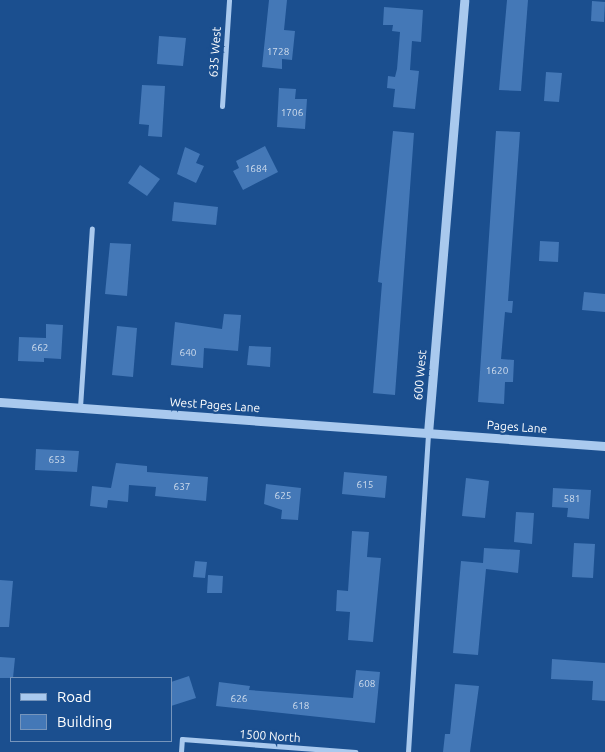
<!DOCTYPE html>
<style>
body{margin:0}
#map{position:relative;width:605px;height:752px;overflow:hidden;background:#1b4f8f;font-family:Ubuntu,sans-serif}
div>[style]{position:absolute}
.building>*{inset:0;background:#4478b7}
.minor>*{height:5px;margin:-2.5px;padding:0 2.5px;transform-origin:2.5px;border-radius:2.5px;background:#a9c9ee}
.tertiary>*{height:9px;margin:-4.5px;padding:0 4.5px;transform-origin:4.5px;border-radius:4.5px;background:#a9c9ee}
span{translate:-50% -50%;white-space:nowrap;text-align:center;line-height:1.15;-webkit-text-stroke:4.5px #1b4f8f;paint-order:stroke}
.number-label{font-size:10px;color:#d0dded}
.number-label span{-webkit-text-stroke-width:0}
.street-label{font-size:12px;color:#fff}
.legend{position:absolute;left:10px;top:677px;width:162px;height:65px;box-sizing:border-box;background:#1b4f8f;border:1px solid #7695bc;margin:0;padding:6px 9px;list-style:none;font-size:15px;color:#fff}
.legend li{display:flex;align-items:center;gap:10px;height:25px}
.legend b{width:25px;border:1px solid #7695bc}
</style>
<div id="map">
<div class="building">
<i style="clip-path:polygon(269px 0,287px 0,284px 30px,295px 31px,292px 60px,282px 59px,282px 69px,262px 67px)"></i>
<i style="clip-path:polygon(507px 0,528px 0,521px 91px,499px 90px)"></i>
<i style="clip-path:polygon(592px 1px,605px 2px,604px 22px,591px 21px)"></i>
<i style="clip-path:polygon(384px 7px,423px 10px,421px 42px,412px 41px,410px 70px,419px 71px,415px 109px,393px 107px,395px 89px,387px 88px,388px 76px,395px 77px,397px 69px,400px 32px,392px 31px,393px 25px,383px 25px)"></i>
<i style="clip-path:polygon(159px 36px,186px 38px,183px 66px,157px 64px)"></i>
<i style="clip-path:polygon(546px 72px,562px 73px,559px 102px,544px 101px)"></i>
<i style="clip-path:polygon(142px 85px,165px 86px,162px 137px,148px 136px,149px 125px,139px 124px)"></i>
<i style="clip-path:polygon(279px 88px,296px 89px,295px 99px,307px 99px,305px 129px,277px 127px)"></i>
<i style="clip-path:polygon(393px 131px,414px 133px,395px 395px,373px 393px,382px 283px,378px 282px)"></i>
<i style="clip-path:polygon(496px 131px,520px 132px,508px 301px,513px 301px,512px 313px,505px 312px,501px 359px,514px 360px,513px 382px,505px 382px,504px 404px,478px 402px)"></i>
<i style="clip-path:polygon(265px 146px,278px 172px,243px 190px,233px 171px,239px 168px,236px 161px)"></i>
<i style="clip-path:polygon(185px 147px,200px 154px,196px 163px,204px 166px,196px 183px,177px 174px)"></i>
<i style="clip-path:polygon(140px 165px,160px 179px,147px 196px,128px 183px)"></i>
<i style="clip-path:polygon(174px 202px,218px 207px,216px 225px,172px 221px)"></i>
<i style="clip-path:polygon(540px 241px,559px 242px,558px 262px,539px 261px)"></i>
<i style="clip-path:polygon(110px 243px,131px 244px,127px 296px,105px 294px)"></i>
<i style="clip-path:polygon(584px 292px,605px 294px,605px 312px,582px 310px)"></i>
<i style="clip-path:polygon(224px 314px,241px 315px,238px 351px,204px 348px,203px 368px,171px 365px,175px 322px,222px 329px)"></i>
<i style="clip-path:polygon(46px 324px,63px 325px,61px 359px,44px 358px,44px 362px,18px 361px,19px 337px,46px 338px)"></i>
<i style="clip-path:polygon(117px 326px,137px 328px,133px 377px,112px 375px)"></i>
<i style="clip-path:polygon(249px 346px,271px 347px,270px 367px,247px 365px)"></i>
<i style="clip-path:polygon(36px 449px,79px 451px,77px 472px,35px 470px)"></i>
<i style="clip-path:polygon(116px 463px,147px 466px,147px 472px,208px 477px,206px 501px,155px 496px,156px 487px,129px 485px,128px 502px,108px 500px,107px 508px,90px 506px,92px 486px,111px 488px)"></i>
<i style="clip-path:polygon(344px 472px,387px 476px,385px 498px,342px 494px)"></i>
<i style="clip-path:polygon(466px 478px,489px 481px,485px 518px,462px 516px)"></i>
<i style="clip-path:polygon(266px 484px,301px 488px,298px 520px,281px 519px,282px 510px,264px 504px)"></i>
<i style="clip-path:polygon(553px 488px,591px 490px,589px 519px,567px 517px,568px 508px,552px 507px)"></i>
<i style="clip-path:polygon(516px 512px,534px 513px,532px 544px,514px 542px)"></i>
<i style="clip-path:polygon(352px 531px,369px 532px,367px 557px,381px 558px,373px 642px,348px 640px,350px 612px,336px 611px,337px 590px,348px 591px)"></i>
<i style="clip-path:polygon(574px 543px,595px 544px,593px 578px,572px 577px)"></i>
<i style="clip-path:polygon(484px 548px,520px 550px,518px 573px,486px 569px,478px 655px,453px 653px,461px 561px,483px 563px)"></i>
<i style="clip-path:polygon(195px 561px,207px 562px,205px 578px,193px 577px)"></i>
<i style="clip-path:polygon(208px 575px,223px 576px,222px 593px,207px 593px)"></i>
<i style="clip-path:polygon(0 580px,13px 581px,9px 627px,0 627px)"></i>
<i style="clip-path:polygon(0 657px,15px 658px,13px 678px,0 678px)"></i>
<i style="clip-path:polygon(552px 659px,605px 663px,605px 701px,592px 700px,593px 681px,551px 679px)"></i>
<i style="clip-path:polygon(356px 670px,380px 672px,375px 723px,216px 706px,219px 682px,250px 686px,249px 690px,353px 698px)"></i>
<i style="clip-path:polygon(189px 676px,196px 698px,171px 706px,171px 682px)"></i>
<i style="clip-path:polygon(455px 684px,479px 686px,470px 752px,443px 752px,445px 734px,450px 734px)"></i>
</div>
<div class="minor">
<i style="left:222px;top:106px;width:106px;rotate:-86.2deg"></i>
<i style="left:80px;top:407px;width:179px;rotate:-86.2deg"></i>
<i style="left:181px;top:752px;width:13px;rotate:-86deg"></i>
<i style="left:182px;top:739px;width:174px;rotate:4.3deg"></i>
<i style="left:408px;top:752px;width:320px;rotate:-86.4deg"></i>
</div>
<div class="tertiary">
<i style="left:0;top:402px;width:607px;rotate:4.16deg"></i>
<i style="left:428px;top:433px;width:434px;rotate:-85.2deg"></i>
</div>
<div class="number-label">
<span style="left:278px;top:52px">1728</span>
<span style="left:292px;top:113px">1706</span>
<span style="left:256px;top:169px">1684</span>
<span style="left:40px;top:348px">662</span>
<span style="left:188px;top:353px">640</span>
<span style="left:497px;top:371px">1620</span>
<span style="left:57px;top:460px">653</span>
<span style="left:365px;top:485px">615</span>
<span style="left:182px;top:487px">637</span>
<span style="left:283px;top:496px">625</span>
<span style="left:572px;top:499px">581</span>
<span style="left:367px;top:684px">608</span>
<span style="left:239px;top:699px">626</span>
<span style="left:301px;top:706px">618</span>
</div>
<div class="street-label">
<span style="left:215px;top:52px;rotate:-86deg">635 West</span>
<span style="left:420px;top:375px;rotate:-85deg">600 West</span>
<span style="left:215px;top:405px;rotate:4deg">West Pages Lane</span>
<span style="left:517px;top:427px;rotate:4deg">Pages Lane</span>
<span style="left:270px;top:736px;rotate:4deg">1500 North</span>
</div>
<ul class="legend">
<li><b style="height:6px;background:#a9c9ee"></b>Road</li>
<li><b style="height:14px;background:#4478b7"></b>Building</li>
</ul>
</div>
